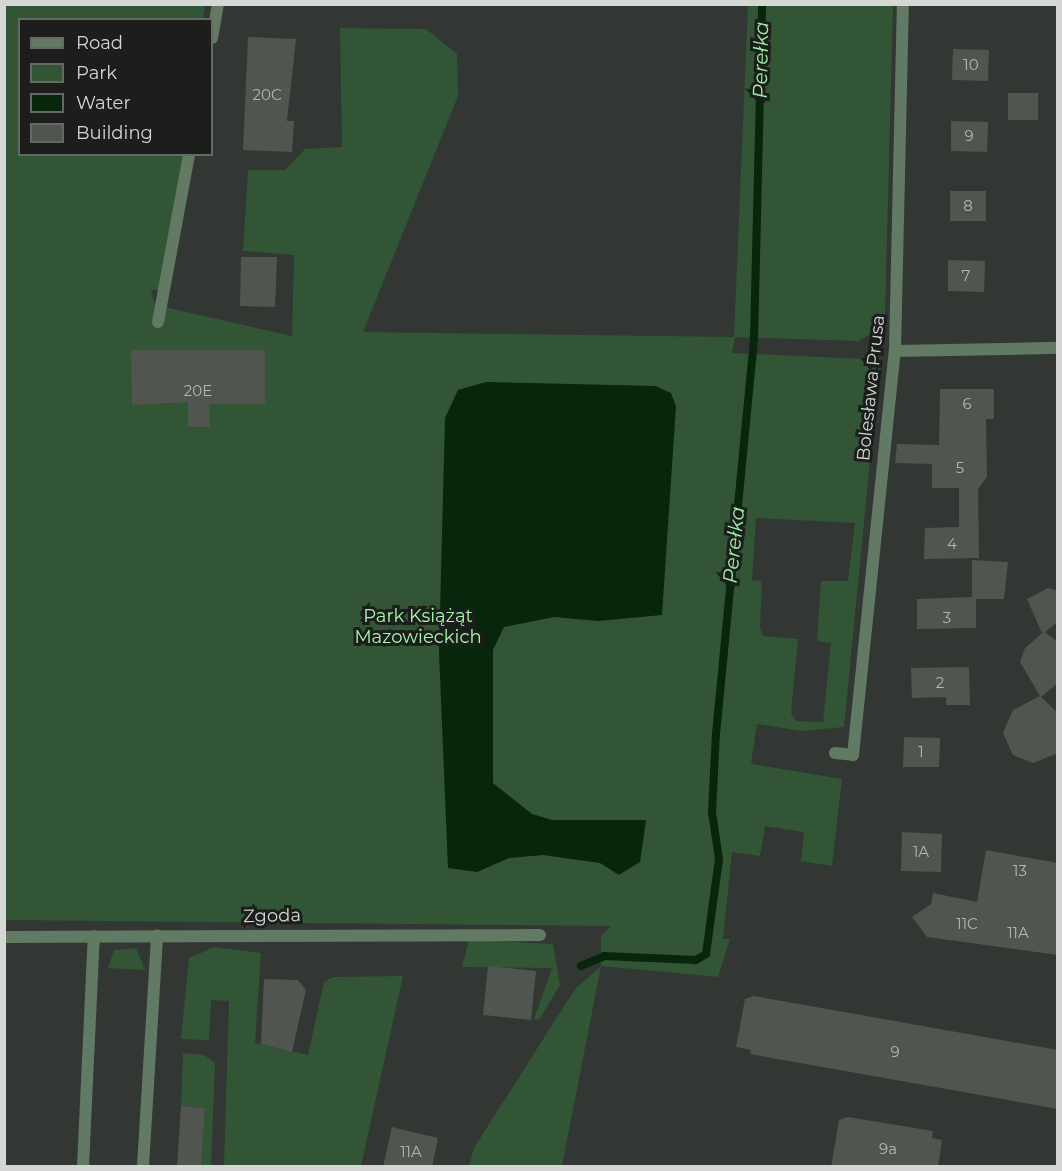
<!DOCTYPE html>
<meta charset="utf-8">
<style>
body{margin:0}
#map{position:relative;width:1062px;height:1171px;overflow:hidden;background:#323733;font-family:Montserrat,sans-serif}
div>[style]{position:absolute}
.green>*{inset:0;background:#315535}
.water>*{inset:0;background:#07260c}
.stream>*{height:8px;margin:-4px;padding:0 4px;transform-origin:4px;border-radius:4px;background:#07260c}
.building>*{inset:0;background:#505550}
.service>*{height:12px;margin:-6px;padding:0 6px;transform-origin:6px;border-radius:6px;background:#627a63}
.minor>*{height:12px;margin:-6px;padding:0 6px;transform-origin:6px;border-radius:6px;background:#627a63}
span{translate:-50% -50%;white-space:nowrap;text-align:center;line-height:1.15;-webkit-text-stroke:6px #1c1e1c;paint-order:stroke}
.number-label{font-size:15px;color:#b3b6b3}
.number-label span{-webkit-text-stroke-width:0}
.street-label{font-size:18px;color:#d4d7d4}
.park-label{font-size:18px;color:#a5f8ac}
.water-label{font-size:20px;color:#9ef0a5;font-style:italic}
.frame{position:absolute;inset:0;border:6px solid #d4d7d4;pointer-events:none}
.legend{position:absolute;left:18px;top:18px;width:195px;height:138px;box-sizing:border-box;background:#1c1e1c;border:2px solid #666866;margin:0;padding:8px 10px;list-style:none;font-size:18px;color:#d4d7d4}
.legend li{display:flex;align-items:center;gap:12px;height:30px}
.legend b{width:30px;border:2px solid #666866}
</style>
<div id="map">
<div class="green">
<i style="clip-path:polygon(evenodd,5px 5px,205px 5px,203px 19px,20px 20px,20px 154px,186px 155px,160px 290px,151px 290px,155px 305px,292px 336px,294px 255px,243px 251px,248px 170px,285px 170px,305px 149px,342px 147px,340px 28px,426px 29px,457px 54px,458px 96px,363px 332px,734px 337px,748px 5px,893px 5px,885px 314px,876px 331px,858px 341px,735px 337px,732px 353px,864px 359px,879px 369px,844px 727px,802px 731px,757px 724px,751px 764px,842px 779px,832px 866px,801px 861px,804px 832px,765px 826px,760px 856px,732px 852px,723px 939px,730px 939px,718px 977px,601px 966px,562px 1166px,469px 1166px,474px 1148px,575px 989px,601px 966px,601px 936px,611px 926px,5px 920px,5px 5px,756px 518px,855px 523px,848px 581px,821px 581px,817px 641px,831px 643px,823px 722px,796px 721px,791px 713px,798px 639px,763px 636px,760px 628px,762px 581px,752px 580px,756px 518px)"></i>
<i style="clip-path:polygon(469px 940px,553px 944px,560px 985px,539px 1020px,534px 1019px,552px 968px,462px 967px)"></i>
<i style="clip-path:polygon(215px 947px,261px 953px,255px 1043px,308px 1055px,324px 982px,333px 977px,403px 976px,361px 1166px,224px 1166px,229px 1001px,211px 1000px,209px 1040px,181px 1039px,189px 958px)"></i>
<i style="clip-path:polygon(136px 948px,145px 970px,108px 968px,114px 950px)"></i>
<i style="clip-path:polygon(183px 1053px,204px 1055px,215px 1063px,211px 1166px,201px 1166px,205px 1108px,181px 1106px)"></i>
</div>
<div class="water">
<i style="clip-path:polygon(486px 382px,655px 386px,671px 393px,676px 406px,662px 615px,598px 621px,554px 617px,504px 627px,493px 650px,493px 783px,532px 814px,552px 820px,646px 820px,640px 862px,619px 875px,600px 863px,543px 855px,509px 858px,477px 872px,448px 868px,439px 652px,445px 418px,458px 390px)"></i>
</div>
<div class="stream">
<i style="left:581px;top:966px;width:25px;rotate:-23deg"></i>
<i style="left:604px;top:956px;width:92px;rotate:2.5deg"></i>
<i style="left:696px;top:960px;width:12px;rotate:-31deg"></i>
<i style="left:706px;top:954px;width:96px;rotate:-82.2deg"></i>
<i style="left:719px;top:859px;width:48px;rotate:-98.5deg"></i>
<i style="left:712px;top:812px;width:78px;rotate:-87.1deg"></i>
<i style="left:716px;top:734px;width:398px;rotate:-84.5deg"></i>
<i style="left:754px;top:338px;width:334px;rotate:-88.6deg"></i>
</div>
<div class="building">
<i style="clip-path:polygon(248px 37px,296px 39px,287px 121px,294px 121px,292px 152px,243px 150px)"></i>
<i style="clip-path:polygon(953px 49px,989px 50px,988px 81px,952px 80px)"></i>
<i style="clip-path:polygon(1008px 93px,1038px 93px,1038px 120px,1008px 120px)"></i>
<i style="clip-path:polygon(951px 121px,988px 122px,987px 152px,951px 151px)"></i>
<i style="clip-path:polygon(950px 191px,986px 191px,986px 221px,950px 221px)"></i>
<i style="clip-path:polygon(241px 257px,277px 257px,275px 307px,240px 306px)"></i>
<i style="clip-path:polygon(948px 260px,985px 261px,984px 292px,948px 291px)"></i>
<i style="clip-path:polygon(131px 350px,265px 350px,265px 404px,209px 404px,210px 427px,188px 427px,188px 402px,132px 405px)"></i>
<i style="clip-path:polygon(940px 389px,994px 389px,994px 419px,986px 419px,987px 477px,978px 489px,979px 558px,924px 559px,925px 528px,959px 527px,959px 488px,932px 488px,932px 464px,895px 463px,897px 444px,939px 445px)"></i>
<i style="clip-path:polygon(972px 560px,1008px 562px,1004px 599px,976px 599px,976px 628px,917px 629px,917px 599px,972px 597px)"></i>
<i style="clip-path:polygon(1048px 588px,1058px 591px,1058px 622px,1045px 632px,1058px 642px,1058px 683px,1041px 697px,1058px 713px,1058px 753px,1033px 763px,1013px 755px,1003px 733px,1013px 710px,1040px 696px,1020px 662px,1025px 648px,1042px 633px,1027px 599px)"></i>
<i style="clip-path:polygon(969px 667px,970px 705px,946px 705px,946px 697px,912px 698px,911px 668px)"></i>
<i style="clip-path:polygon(904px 737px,940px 738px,939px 767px,903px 767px)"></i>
<i style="clip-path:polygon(902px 832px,942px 834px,941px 872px,901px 871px)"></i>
<i style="clip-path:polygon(986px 850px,1058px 863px,1058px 955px,927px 937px,912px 917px,931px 904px,933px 893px,977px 902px)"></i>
<i style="clip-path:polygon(488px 966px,536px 971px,531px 1020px,483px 1015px)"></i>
<i style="clip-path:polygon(264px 979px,298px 980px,306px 990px,292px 1052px,261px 1044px)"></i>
<i style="clip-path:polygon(754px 996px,1058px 1050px,1058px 1109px,750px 1054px,751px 1050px,736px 1047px,745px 999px)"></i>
<i style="clip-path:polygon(181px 1106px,205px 1108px,201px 1167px,177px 1167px)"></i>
<i style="clip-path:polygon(848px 1117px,933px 1131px,932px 1138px,942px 1140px,938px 1167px,831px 1167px,839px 1120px)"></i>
<i style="clip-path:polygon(392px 1127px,438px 1138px,432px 1167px,383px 1167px)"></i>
</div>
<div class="service">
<i style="left:212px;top:38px;width:35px;rotate:-80deg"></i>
<i style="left:158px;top:322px;width:171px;rotate:-79.5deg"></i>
<i style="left:83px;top:1166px;width:230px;rotate:-87.3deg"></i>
<i style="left:143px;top:1166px;width:231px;rotate:-86.5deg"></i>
</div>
<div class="minor">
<i style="left:895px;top:351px;width:163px;rotate:-1.1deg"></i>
<i style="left:835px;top:753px;width:18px;rotate:6deg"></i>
<i style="left:853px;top:755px;width:406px;rotate:-84.1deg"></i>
<i style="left:895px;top:351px;width:347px;rotate:-88.7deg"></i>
<i style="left:4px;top:937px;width:536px;rotate:-0.21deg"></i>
</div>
<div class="number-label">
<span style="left:971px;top:65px">10</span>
<span style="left:267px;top:95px">20C</span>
<span style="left:969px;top:136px">9</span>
<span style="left:968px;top:206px">8</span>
<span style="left:966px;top:276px">7</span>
<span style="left:198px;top:391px">20E</span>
<span style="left:967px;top:404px">6</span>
<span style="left:960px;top:468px">5</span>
<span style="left:952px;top:544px">4</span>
<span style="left:947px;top:618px">3</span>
<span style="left:940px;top:683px">2</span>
<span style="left:921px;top:752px">1</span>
<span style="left:921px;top:852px">1A</span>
<span style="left:1020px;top:871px">13</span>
<span style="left:967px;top:924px">11C</span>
<span style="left:1018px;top:933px">11A</span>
<span style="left:895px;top:1052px">9</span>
<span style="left:888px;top:1149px">9a</span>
<span style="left:411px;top:1152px">11A</span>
</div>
<div class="street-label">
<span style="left:871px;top:388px;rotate:-84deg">Bolesława Prusa</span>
<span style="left:272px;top:916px;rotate:-1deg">Zgoda</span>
</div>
<div class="park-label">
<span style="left:418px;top:627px">Park Książąt<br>Mazowieckich</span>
</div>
<div class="water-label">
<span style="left:761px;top:60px;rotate:-89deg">Perełka</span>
<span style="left:734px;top:545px;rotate:-84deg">Perełka</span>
</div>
<div class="frame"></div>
<ul class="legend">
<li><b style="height:8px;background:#627a63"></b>Road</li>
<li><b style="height:16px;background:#315535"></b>Park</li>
<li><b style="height:16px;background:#07260c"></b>Water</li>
<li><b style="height:16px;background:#505550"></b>Building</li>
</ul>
</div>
